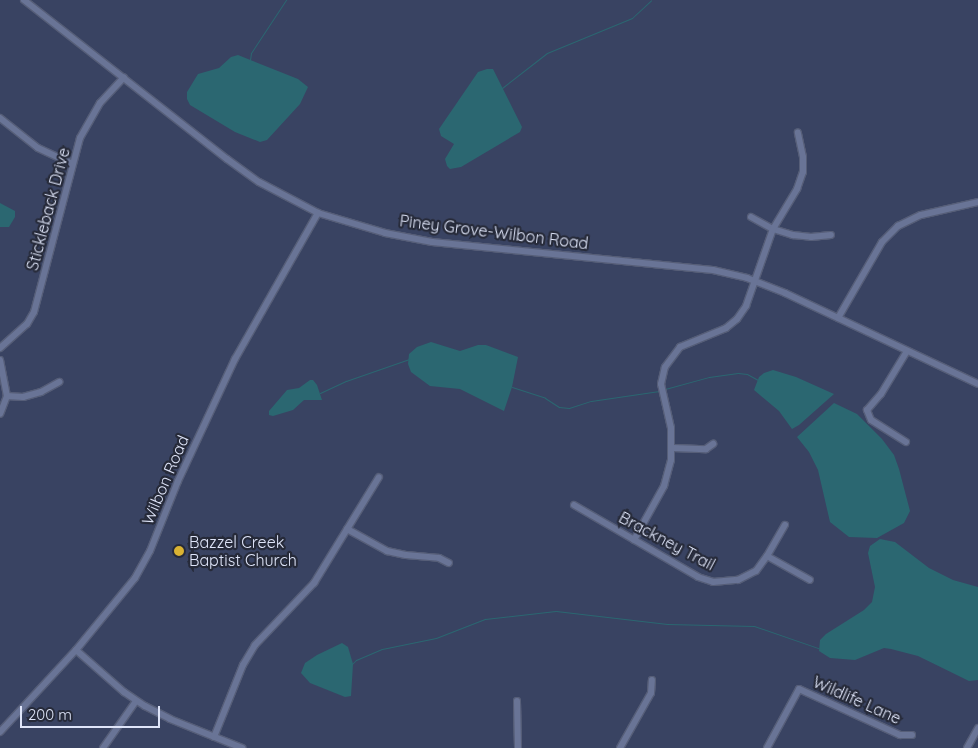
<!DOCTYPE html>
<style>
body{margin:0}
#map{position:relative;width:978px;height:748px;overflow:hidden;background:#394362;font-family:Quicksand,sans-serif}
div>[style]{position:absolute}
.water>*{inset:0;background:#2b6771}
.stream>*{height:1px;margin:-0.5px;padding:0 0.5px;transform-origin:0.5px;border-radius:0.5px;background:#2b6771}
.roads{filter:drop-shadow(1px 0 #565e78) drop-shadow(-1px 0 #565e78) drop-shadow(0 1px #565e78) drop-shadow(0 -1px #565e78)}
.minor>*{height:6px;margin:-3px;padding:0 3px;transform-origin:3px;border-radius:3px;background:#697496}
.dots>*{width:14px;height:14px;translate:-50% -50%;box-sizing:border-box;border:2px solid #262a39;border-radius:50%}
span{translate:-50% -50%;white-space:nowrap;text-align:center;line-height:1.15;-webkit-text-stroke:4.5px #262a39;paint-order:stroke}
.street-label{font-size:16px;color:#dfe5f9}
.poi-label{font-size:16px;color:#dfe5f9}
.left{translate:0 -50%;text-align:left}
.scale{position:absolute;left:20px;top:706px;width:140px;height:22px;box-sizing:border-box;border:2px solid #dfe5f9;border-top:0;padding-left:6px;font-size:15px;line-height:18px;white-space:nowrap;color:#dfe5f9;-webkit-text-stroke:4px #262a39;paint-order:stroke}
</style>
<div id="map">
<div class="water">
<i style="clip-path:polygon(238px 55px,298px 79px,308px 87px,300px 104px,267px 140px,260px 142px,235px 132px,190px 105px,187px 99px,187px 92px,198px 74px,219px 68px,231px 57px)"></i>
<i style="clip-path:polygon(487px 69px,493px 69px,522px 127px,520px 132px,461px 167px,450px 169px,447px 166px,445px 159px,454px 144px,441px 136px,439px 129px,478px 72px)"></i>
<i style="clip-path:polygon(0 203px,15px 211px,15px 217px,9px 227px,0 227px)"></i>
<i style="clip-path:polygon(431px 342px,460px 351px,478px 345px,486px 345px,518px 357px,512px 387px,504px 411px,460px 389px,430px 386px,411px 372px,408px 364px,409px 354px,417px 347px)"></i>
<i style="clip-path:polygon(773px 370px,796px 377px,834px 394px,799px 425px,792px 429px,779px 411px,754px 390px,759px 377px,764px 373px)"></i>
<i style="clip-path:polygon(310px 380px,313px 380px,317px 385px,322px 400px,304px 400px,293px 410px,273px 416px,269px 415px,269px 411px,287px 390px,299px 388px)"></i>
<i style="clip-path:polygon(834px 403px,857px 414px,882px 439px,894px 455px,899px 469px,910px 511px,904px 523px,877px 538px,849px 537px,830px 522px,818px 470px,809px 452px,797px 437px)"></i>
<i style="clip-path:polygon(880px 539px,895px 542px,929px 568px,953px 580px,978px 587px,978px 680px,969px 681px,918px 656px,891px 649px,884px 648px,855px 660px,830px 658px,819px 651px,820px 640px,826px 634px,864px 610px,872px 602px,875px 587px,868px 553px,870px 546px)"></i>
<i style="clip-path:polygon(342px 643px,348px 647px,353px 664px,351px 696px,345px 697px,310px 683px,301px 673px,305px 663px,317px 655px)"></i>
</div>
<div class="stream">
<i style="left:250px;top:60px;width:7px;rotate:-82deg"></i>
<i style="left:251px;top:53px;width:64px;rotate:-56.6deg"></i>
<i style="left:502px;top:88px;width:57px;rotate:-37.9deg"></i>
<i style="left:547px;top:53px;width:92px;rotate:-22.4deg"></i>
<i style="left:632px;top:18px;width:26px;rotate:-43deg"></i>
<i style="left:512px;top:387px;width:35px;rotate:18deg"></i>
<i style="left:545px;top:398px;width:17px;rotate:33deg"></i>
<i style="left:559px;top:407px;width:10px;rotate:6deg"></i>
<i style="left:569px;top:408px;width:23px;rotate:-18deg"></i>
<i style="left:591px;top:401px;width:69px;rotate:-8.4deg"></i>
<i style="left:665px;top:389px;width:46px;rotate:-15.3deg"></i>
<i style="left:709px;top:377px;width:29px;rotate:-8deg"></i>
<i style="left:738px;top:373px;width:9px;rotate:6deg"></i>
<i style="left:747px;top:374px;width:13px;rotate:29deg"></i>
<i style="left:320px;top:393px;width:29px;rotate:-25deg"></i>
<i style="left:346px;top:381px;width:67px;rotate:-19.2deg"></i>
<i style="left:352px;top:664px;width:6px;rotate:-45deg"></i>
<i style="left:356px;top:660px;width:28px;rotate:-23deg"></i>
<i style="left:382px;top:649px;width:55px;rotate:-11.5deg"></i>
<i style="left:436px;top:638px;width:53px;rotate:-21.2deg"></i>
<i style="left:485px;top:619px;width:71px;rotate:-6.4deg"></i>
<i style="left:556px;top:611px;width:112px;rotate:6.7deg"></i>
<i style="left:667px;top:624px;width:87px;rotate:1.3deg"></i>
<i style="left:754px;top:626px;width:68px;rotate:19deg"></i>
</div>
<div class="roads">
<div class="minor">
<i style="left:24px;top:0;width:258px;rotate:38.1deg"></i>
<i style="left:227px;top:159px;width:39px;rotate:36deg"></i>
<i style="left:259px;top:182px;width:67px;rotate:27.7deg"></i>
<i style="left:318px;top:213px;width:70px;rotate:16.6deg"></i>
<i style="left:385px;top:233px;width:48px;rotate:10.8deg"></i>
<i style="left:432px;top:242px;width:282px;rotate:5.7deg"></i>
<i style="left:713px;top:270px;width:35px;rotate:13deg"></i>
<i style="left:747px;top:278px;width:41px;rotate:21.5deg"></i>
<i style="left:785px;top:293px;width:213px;rotate:25.2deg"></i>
<i style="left:0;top:118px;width:48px;rotate:38.3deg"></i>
<i style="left:38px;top:148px;width:38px;rotate:25deg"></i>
<i style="left:751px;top:217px;width:25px;rotate:29deg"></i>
<i style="left:773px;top:229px;width:21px;rotate:17deg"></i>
<i style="left:793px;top:235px;width:18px;rotate:6deg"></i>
<i style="left:811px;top:237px;width:20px;rotate:-6deg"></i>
<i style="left:838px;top:318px;width:88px;rotate:-59.9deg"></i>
<i style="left:882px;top:242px;width:23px;rotate:-45deg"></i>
<i style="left:898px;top:226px;width:25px;rotate:-26deg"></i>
<i style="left:921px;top:215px;width:58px;rotate:-12.8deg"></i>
<i style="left:0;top:348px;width:36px;rotate:-42deg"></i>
<i style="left:27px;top:324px;width:14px;rotate:-60deg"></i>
<i style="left:34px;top:312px;width:180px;rotate:-75.2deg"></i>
<i style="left:80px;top:138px;width:40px;rotate:-60.3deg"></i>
<i style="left:100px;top:103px;width:35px;rotate:-47deg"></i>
<i style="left:0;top:360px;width:37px;rotate:79deg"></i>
<i style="left:7px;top:396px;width:19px;rotate:111deg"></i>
<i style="left:7px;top:396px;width:16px;rotate:4deg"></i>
<i style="left:23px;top:397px;width:19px;rotate:-16deg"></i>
<i style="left:41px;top:392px;width:21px;rotate:-29deg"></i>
<i style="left:906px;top:442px;width:41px;rotate:-147.8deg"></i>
<i style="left:871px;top:420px;width:11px;rotate:-112deg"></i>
<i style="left:867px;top:410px;width:21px;rotate:-49deg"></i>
<i style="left:881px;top:394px;width:50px;rotate:-58.8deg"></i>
<i style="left:673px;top:448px;width:33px;rotate:2deg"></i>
<i style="left:706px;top:449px;width:9px;rotate:-36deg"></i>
<i style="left:574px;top:505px;width:143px;rotate:30.1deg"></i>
<i style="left:698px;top:577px;width:16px;rotate:18deg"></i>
<i style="left:713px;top:582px;width:25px;rotate:-5deg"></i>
<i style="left:738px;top:580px;width:20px;rotate:-27deg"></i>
<i style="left:756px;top:571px;width:19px;rotate:-54deg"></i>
<i style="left:767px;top:556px;width:36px;rotate:-60deg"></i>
<i style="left:347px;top:529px;width:46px;rotate:28.8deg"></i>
<i style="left:387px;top:551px;width:19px;rotate:12deg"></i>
<i style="left:406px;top:555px;width:33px;rotate:5deg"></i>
<i style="left:439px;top:558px;width:11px;rotate:27deg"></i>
<i style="left:634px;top:540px;width:62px;rotate:-60.9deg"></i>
<i style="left:664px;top:486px;width:27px;rotate:-75deg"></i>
<i style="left:671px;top:460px;width:32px;rotate:-90deg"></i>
<i style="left:671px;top:428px;width:45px;rotate:-102.8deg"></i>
<i style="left:661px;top:384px;width:17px;rotate:-77deg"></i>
<i style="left:665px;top:367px;width:25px;rotate:-53deg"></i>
<i style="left:680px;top:347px;width:50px;rotate:-22.4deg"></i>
<i style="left:726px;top:328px;width:14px;rotate:-39deg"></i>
<i style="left:737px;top:319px;width:16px;rotate:-55deg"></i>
<i style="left:746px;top:306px;width:82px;rotate:-70.7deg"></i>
<i style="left:773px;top:229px;width:47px;rotate:-59deg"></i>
<i style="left:797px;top:189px;width:18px;rotate:-71deg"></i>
<i style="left:803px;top:172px;width:15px;rotate:-90deg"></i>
<i style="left:803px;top:157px;width:25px;rotate:-102deg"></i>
<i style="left:767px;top:556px;width:49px;rotate:29.2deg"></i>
<i style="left:76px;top:650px;width:64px;rotate:41.2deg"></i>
<i style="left:124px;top:692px;width:25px;rotate:34deg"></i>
<i style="left:145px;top:706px;width:28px;rotate:27deg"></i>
<i style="left:170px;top:719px;width:78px;rotate:21.9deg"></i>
<i style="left:517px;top:701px;width:47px;rotate:88.8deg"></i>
<i style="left:0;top:732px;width:112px;rotate:-47.2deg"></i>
<i style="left:76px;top:650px;width:93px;rotate:-50.7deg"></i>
<i style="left:135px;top:578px;width:31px;rotate:-61deg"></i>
<i style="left:150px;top:551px;width:75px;rotate:-68.2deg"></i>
<i style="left:178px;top:481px;width:135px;rotate:-65deg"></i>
<i style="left:235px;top:359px;width:168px;rotate:-60.4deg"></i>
<i style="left:214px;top:737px;width:78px;rotate:-68.1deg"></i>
<i style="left:243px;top:665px;width:23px;rotate:-59deg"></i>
<i style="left:255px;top:645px;width:86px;rotate:-46.4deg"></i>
<i style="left:314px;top:583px;width:124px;rotate:-58.5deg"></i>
<i style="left:103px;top:748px;width:57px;rotate:-54.9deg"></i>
<i style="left:620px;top:748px;width:63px;rotate:-60.6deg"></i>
<i style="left:651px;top:693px;width:13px;rotate:-86deg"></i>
<i style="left:767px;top:748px;width:67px;rotate:-61.5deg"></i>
<i style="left:799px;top:689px;width:111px;rotate:24.5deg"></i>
<i style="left:900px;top:735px;width:12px"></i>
<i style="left:967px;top:748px;width:23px;rotate:-61deg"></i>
</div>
</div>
<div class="dots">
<i style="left:179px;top:551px;background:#dab333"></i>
</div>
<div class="street-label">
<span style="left:48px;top:209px;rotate:-75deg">Stickleback Drive</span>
<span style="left:494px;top:232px;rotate:7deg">Piney Grove-Wilbon Road</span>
<span style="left:165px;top:480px;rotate:-67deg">Wilbon Road</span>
<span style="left:667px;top:541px;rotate:28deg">Brackney Trail</span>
<span style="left:857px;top:700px;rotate:24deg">Wildlife Lane</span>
</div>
<div class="poi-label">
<span class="left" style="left:189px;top:551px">Bazzel Creek<br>Baptist Church</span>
</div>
<div class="scale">200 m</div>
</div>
